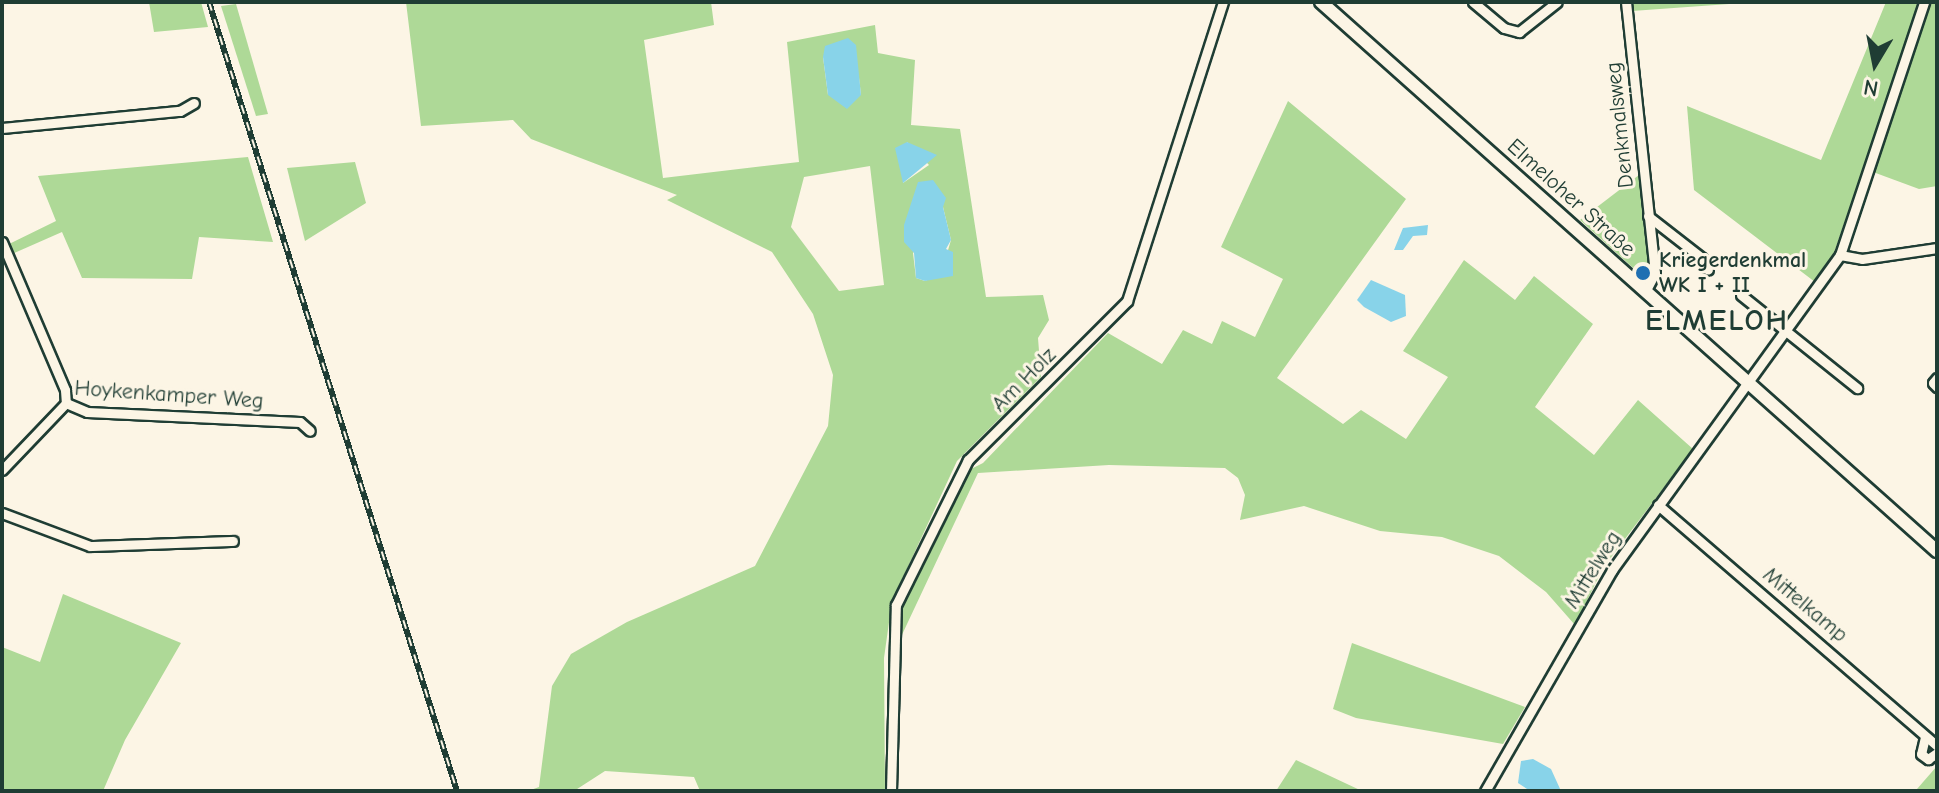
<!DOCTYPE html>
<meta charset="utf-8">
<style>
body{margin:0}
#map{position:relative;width:1939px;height:793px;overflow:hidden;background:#fcf5e5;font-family:"Comic Neue",sans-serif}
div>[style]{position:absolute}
.green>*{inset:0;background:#aed997}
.water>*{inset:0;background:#88d3e9}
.roads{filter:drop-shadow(2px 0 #1f3d34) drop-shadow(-2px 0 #1f3d34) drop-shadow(0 2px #1f3d34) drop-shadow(0 -2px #1f3d34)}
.street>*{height:9px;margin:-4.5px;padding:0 4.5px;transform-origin:4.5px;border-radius:4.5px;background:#fcf5e5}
.secondary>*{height:12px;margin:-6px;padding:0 6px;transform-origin:6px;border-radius:6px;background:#fcf5e5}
.rail>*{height:6px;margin-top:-3px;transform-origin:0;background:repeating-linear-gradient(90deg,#fcf5e5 0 9px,#1f3d34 0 18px);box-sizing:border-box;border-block:2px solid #1f3d34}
.dots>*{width:22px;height:22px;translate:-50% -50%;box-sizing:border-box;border:4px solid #fcf5e5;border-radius:50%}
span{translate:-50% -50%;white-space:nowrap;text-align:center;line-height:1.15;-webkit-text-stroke:6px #fcf5e5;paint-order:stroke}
.street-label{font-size:22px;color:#1f3d34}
.poi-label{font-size:22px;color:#1f3d34;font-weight:700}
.left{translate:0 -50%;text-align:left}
.district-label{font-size:30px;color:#1f3d34;font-weight:700;letter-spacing:2px}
.frame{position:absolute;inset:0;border:4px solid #1f3d34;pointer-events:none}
.north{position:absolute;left:1835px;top:24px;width:80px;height:80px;-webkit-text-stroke:6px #fcf5e5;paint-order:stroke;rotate:190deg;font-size:22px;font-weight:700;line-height:32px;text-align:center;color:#1f3d34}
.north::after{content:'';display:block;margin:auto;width:28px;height:36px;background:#1f3d34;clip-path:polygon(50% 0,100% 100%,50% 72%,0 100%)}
</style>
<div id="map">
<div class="green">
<i style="clip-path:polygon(149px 2px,201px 2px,208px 27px,154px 32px)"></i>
<i style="clip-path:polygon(evenodd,406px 2px,711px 2px,714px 25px,644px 40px,663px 178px,799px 162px,787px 42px,875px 25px,878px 53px,915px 60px,911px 125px,960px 129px,986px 297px,1043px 295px,1049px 320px,1038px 338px,1041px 377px,957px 461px,892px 601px,884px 658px,885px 791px,700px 791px,694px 777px,605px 771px,574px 791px,528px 791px,539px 787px,552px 686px,571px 654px,627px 622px,755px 566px,828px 426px,833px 375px,813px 314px,772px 252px,667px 200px,677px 195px,531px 139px,513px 120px,421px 126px,406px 2px,823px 57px,859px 78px,861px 95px,828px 95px,823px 57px,406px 2px,907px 142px,929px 165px,903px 183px,907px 142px,406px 2px,870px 166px,884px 285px,839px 291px,791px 227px,804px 177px,870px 166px,406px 2px,943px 207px,951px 240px,941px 274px,925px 281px,916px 278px,913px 253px,943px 207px)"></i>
<i style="clip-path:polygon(1631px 2px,1757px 2px,1632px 11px)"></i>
<i style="clip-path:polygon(1886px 2px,1920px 2px,1833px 256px,1815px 282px,1694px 190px,1687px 106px,1821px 160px)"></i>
<i style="clip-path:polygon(1928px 2px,1937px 2px,1937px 186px,1919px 189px,1873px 172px)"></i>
<i style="clip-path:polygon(236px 4px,268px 114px,256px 116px,221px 6px)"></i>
<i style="clip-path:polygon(1288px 101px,1406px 199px,1277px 378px,1343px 424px,1361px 410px,1406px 439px,1448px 377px,1403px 351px,1464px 260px,1515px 300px,1534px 276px,1593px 324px,1535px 407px,1594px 455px,1638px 400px,1693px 449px,1603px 568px,1575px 625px,1546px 592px,1499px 556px,1442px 537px,1380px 531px,1304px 506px,1240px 520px,1245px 495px,1238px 478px,1225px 468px,1109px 465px,978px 473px,900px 639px,900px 606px,971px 469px,983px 463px,1108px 333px,1162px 364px,1183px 330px,1212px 344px,1222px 321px,1255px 337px,1283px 279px,1221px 247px)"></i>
<i style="clip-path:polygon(248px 157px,273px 242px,199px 237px,192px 279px,82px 278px,62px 232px,12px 254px,7px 245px,56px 221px,38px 176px)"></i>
<i style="clip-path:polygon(355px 162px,366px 203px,305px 241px,287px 168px)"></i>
<i style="clip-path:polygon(1639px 175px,1649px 271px,1642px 276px,1580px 220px)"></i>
<i style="clip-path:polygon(63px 594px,181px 643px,125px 740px,103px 791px,2px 791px,2px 647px,40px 662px)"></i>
<i style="clip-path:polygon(1352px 643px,1525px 707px,1503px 744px,1356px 718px,1333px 709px)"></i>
<i style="clip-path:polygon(1296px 760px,1362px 791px,1276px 791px)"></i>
<i style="clip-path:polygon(1937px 766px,1937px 791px,1919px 791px,1917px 789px)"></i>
</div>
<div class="water">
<i style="clip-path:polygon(848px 38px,856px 45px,861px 95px,847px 109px,828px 95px,823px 57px,825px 46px)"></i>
<i style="clip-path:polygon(907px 142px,937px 155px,903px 183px,895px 148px)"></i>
<i style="clip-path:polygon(933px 180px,946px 198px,943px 207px,951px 240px,946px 249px,953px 252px,953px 276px,925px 281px,916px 278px,914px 253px,904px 242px,904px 225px,918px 182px)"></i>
<i style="clip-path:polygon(1428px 225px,1427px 235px,1413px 236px,1403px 250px,1394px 250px,1403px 228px)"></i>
<i style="clip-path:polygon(1371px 280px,1405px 295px,1406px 316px,1391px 322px,1364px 307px,1357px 300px)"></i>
<i style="clip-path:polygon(1533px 759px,1551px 769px,1561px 791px,1530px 791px,1518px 783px,1521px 761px)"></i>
</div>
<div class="roads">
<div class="street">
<i style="left:1473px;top:2px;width:40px;rotate:40deg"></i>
<i style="left:1504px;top:28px;width:16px;rotate:15deg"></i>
<i style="left:1519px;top:32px;width:48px;rotate:-38.3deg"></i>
<i style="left:1626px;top:2px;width:273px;rotate:83.9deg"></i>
<i style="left:1655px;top:273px;width:19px;rotate:118deg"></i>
<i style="left:2px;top:128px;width:179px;rotate:-5.5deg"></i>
<i style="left:180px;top:111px;width:16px;rotate:-30deg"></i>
<i style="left:1648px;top:216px;width:68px;rotate:37.9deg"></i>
<i style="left:1702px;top:258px;width:13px;rotate:63deg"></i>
<i style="left:2px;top:242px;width:161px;rotate:66.9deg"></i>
<i style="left:65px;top:390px;width:13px;rotate:86deg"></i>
<i style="left:1840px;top:255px;width:22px;rotate:10deg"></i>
<i style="left:1862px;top:259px;width:76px;rotate:-8.3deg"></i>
<i style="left:1741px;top:295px;width:149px;rotate:38.7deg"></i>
<i style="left:1937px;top:378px;width:6px;rotate:129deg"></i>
<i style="left:1933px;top:383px;width:6px;rotate:45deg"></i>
<i style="left:66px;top:403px;width:23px;rotate:23deg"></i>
<i style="left:87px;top:412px;width:213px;rotate:2.7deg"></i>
<i style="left:300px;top:422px;width:13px;rotate:42deg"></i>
<i style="left:2px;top:470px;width:93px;rotate:-46.3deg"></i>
<i style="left:1658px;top:505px;width:369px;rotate:40.8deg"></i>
<i style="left:2px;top:513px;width:94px;rotate:20.6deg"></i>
<i style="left:90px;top:546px;width:143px;rotate:-2deg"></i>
<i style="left:1925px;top:737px;width:17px;rotate:103deg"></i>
<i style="left:1921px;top:754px;width:9px;rotate:36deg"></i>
<i style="left:1928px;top:759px;width:11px;rotate:-34deg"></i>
<i style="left:891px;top:791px;width:186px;rotate:-88.5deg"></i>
<i style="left:896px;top:605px;width:162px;rotate:-63.6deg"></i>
<i style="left:968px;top:460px;width:225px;rotate:-45deg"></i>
<i style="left:1127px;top:301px;width:314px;rotate:-72.2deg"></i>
<i style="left:1485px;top:791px;width:255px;rotate:-60.1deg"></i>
<i style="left:1612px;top:570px;width:389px;rotate:-54.1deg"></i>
<i style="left:1840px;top:255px;width:267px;rotate:-71.6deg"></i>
</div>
<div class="secondary">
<i style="left:1321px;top:2px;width:825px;rotate:41.71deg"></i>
</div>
</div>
<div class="rail">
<i style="left:209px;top:2px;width:827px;rotate:72.55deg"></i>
</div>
<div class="dots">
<i style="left:1643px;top:273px;background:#1f6fb2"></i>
</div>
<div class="street-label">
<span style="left:1620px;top:125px;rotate:-96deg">Denkmalsweg</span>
<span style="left:1571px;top:198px;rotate:42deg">Elmeloher Straße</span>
<span style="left:1024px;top:380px;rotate:-45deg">Am Holz</span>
<span style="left:169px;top:395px;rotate:4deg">Hoykenkamper Weg</span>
<span style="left:1593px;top:570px;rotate:-58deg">Mittelweg</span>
<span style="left:1805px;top:605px;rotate:40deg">Mittelkamp</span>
</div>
<div class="poi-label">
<span class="left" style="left:1659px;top:273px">Kriegerdenkmal<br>WK I + II</span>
</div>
<div class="district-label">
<span style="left:1717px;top:321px">ELMELOH</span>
</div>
<div class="frame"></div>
<div class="north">N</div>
</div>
